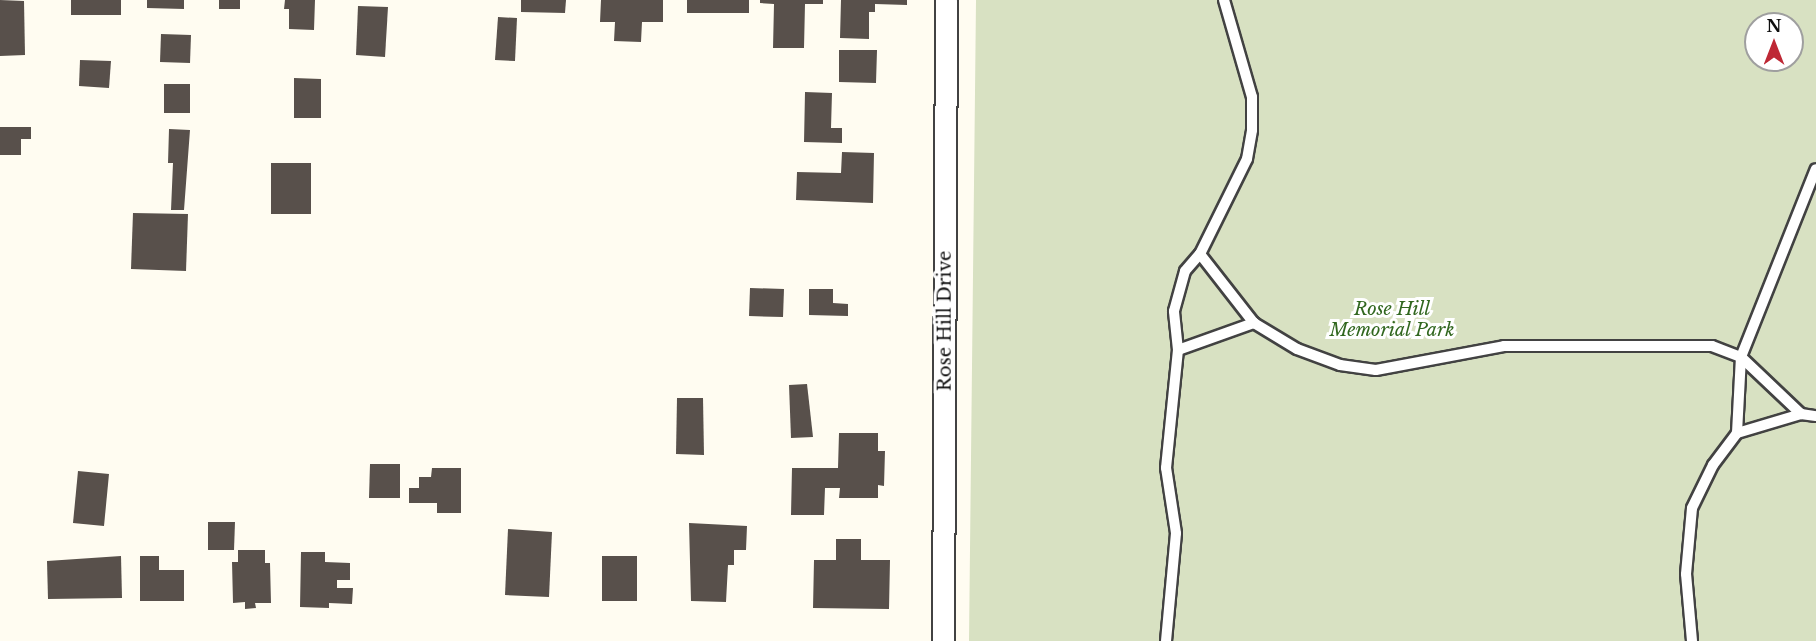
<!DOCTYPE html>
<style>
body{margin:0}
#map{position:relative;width:1816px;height:641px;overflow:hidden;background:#fffcf1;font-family:"Libre Baskerville",serif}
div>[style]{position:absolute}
.cemetery>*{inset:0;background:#d8e1c2}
.building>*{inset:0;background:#58504b}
.roads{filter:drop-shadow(2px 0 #424242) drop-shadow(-2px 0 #424242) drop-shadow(0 2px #424242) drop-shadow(0 -2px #424242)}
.lane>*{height:10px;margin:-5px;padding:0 5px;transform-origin:5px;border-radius:5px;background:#fff}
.street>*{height:21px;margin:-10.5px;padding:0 10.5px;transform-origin:10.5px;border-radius:10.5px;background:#fff}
span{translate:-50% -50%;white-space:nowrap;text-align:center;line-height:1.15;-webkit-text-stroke:6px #fff;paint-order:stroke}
.park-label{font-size:18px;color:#31671f;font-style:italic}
.street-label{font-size:18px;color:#0f0f0f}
.north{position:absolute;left:1744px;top:12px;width:60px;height:60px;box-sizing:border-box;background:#fff;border:2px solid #9f9f9f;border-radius:50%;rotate:0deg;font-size:16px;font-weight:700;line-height:24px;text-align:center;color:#0f0f0f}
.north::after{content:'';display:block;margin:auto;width:21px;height:27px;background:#be2835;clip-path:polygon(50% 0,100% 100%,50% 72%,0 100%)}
</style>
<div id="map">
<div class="cemetery">
<i style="clip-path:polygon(evenodd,976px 0,1816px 0,1816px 641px,969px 641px,976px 0,1756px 24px,1792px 24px,1792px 60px,1756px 60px,1756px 24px)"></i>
</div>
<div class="building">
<i style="clip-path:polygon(0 0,24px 1px,25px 55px,0 56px)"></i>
<i style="clip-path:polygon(71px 0,121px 0,121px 15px,71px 15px)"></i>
<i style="clip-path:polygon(147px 0,184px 0,184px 9px,147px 8px)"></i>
<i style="clip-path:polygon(219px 0,240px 0,240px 9px,219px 9px)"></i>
<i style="clip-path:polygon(285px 0,315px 0,314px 30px,289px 29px,289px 9px,284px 9px)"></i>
<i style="clip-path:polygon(521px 0,566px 0,565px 13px,521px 12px)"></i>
<i style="clip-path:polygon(601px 0,663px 0,663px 22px,642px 22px,641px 42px,614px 41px,615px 22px,600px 22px)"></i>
<i style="clip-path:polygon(687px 0,749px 0,749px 13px,687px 13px)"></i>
<i style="clip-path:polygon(760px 0,823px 0,823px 4px,805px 4px,804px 48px,773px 48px,774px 4px,760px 3px)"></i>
<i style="clip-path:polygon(841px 0,907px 0,907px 5px,875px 4px,875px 12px,869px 12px,869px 39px,840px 38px)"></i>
<i style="clip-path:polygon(358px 6px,388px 7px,385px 57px,356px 55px)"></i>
<i style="clip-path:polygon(498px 17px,517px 18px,515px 61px,495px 60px)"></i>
<i style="clip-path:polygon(161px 34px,191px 35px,190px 63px,160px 62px)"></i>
<i style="clip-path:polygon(839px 50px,877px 50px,876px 83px,839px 82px)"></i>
<i style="clip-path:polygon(80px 60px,111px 61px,109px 88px,79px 86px)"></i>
<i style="clip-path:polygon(294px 78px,321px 79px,321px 118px,294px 118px)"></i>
<i style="clip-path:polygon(164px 84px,190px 84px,190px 113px,164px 113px)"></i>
<i style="clip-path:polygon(805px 92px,832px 93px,831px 128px,842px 128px,842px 143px,804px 142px)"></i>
<i style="clip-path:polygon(0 127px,31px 127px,31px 139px,21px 139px,21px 155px,0 155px)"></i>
<i style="clip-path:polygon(169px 129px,190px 130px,184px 210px,171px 210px,173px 163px,168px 163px)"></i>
<i style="clip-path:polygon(842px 152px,874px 153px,873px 203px,796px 200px,797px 172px,841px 173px)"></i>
<i style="clip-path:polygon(271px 163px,311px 163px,311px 214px,271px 214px)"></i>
<i style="clip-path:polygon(133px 213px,188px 214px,186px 271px,131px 269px)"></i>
<i style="clip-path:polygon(750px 288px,784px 289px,783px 317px,749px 316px)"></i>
<i style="clip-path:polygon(809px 289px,833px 289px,833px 303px,848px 304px,848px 316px,809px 315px)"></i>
<i style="clip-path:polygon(807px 384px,813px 437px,791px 438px,789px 385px)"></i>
<i style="clip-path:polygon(677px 398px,703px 398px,704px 455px,676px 454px)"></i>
<i style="clip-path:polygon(839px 433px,878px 433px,878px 451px,885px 451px,884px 486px,878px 485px,878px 498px,839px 498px,840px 488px,825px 488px,824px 515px,791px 515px,792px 468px,838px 468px)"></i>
<i style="clip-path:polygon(370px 464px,400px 464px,400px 498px,369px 498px)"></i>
<i style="clip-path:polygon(432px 468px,461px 468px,461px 513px,437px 513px,437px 503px,409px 503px,409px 488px,419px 488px,419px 477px,431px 477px)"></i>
<i style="clip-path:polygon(78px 471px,109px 474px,104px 526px,73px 523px)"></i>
<i style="clip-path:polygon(208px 522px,235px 522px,234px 550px,208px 550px)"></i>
<i style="clip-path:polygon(689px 523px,747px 526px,746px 550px,734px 550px,734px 565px,728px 565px,726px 602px,691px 601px)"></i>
<i style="clip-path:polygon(508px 529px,552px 532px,549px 597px,505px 595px)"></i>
<i style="clip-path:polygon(836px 539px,861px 539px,861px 560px,890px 560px,889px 609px,813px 608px,814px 560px,836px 560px)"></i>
<i style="clip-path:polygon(238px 550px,265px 550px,265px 563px,270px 563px,271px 603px,255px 603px,256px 608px,245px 609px,245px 602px,233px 603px,232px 562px,238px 562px)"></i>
<i style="clip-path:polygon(301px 552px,325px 552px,325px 562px,350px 563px,350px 580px,337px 580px,337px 588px,353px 588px,352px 604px,329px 603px,329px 608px,300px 607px)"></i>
<i style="clip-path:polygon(121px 556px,122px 598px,48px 599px,47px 561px)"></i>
<i style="clip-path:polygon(140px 556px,159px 556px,159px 570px,184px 570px,184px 601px,140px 601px)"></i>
<i style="clip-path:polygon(602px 556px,637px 556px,637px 601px,602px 601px)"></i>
</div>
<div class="roads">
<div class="lane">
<i style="left:1200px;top:254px;width:88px;rotate:52deg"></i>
<i style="left:1254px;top:323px;width:50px;rotate:31.2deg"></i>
<i style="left:1297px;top:349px;width:46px;rotate:20.4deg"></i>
<i style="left:1340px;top:365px;width:36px;rotate:8deg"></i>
<i style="left:1376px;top:370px;width:130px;rotate:-10.6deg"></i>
<i style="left:1504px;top:346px;width:208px"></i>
<i style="left:1712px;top:346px;width:31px;rotate:21deg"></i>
<i style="left:1741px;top:357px;width:83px;rotate:43.5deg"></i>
<i style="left:1801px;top:414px;width:15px;rotate:8deg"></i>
<i style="left:1178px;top:350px;width:81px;rotate:-19.6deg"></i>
<i style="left:1737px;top:433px;width:76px;rotate:-87deg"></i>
<i style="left:1741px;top:357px;width:202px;rotate:-68.3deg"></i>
<i style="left:1166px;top:641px;width:108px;rotate:-84.7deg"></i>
<i style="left:1176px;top:533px;width:66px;rotate:-98.7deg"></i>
<i style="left:1166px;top:468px;width:119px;rotate:-84.2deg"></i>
<i style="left:1178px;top:350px;width:39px;rotate:-96deg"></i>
<i style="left:1174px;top:311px;width:41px;rotate:-74.6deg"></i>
<i style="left:1185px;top:271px;width:23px;rotate:-49deg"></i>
<i style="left:1200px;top:254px;width:106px;rotate:-63.7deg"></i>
<i style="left:1247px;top:159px;width:29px;rotate:-80deg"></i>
<i style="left:1252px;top:130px;width:33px;rotate:-90deg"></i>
<i style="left:1252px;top:97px;width:101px;rotate:-106.1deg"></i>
<i style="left:1692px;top:641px;width:67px;rotate:-95.1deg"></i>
<i style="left:1686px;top:574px;width:66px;rotate:-84.8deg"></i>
<i style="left:1692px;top:508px;width:48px;rotate:-64deg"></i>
<i style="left:1713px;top:465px;width:40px;rotate:-53deg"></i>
<i style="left:1737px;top:433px;width:67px;rotate:-16.5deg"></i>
</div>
<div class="street">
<i style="left:943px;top:641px;width:641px;rotate:-89.73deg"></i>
</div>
</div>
<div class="park-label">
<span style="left:1392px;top:320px">Rose Hill<br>Memorial Park</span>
</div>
<div class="street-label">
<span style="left:945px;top:321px;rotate:-90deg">Rose Hill Drive</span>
</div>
<div class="north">N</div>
</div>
